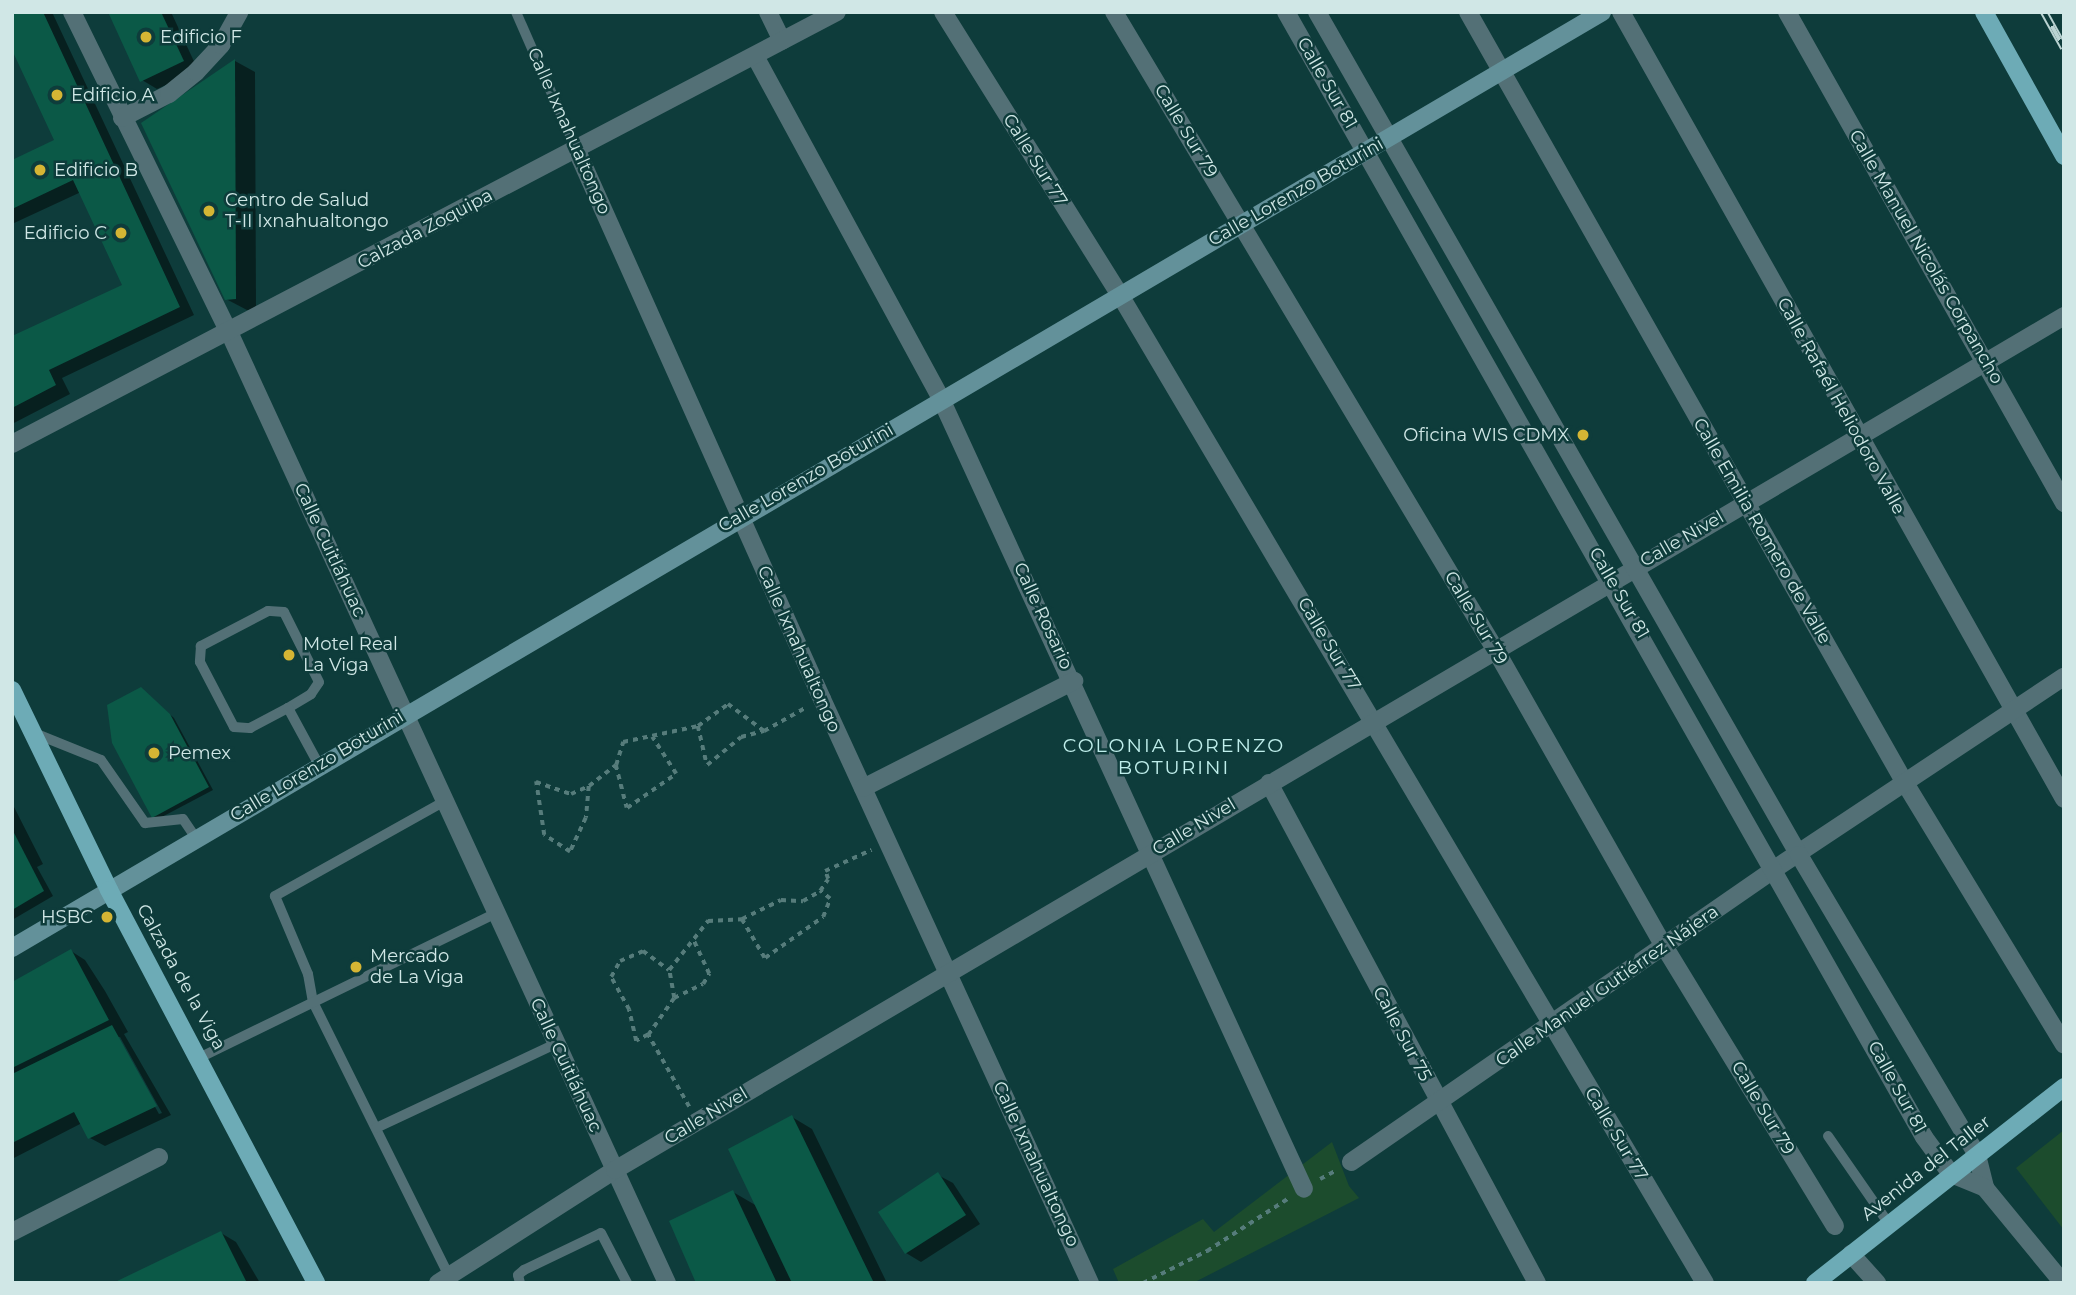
<!DOCTYPE html>
<meta charset="utf-8">
<style>
body{margin:0}
#map{position:relative;width:2076px;height:1295px;overflow:hidden;background:#0e3c3b;font-family:Montserrat,sans-serif}
div>[style]{position:absolute}
.green>*{inset:0;background:#1c4c2d}
.shadow>*{inset:0;background:#0007}
.building>*{inset:0;background:#0b5947}
.path>*{height:3.5px;margin-top:-1.75px;transform-origin:0;background:repeating-linear-gradient(90deg,#567c7b 0 5px,transparent 0 10px)}
.service>*{height:10px;margin:-5px;padding:0 5px;transform-origin:5px;border-radius:5px;background:#537076}
.minor>*{height:18px;margin:-9px;padding:0 9px;transform-origin:9px;border-radius:9px;background:#537076}
.tertiary>*{height:18px;margin:-9px;padding:0 9px;transform-origin:9px;border-radius:9px;background:#537076}
.secondary>*{height:18px;margin:-9px;padding:0 9px;transform-origin:9px;border-radius:9px;background:#63919a}
.primary>*{height:18px;margin:-9px;padding:0 9px;transform-origin:9px;border-radius:9px;background:#6dabb6}
.rail>*{height:8px;margin-top:-4px;transform-origin:0;background:repeating-linear-gradient(90deg,#0e3c3b 0 16px,#bad3d2 0 32px);box-sizing:border-box;border-block:2px solid #bad3d2}
.dots>*{width:19px;height:19px;translate:-50% -50%;box-sizing:border-box;border:4px solid #0e3c3b;border-radius:50%}
span{translate:-50% -50%;white-space:nowrap;text-align:center;line-height:1.15;-webkit-text-stroke:5px #0e3c3b;paint-order:stroke}
.poi-label{font-size:18px;color:#d0e7e6}
.left{translate:0 -50%;text-align:left}
.right{translate:-100% -50%;text-align:right}
.street-label{font-size:18px;color:#d0e7e6}
.neighbourhood-label{font-size:19px;color:#c0efec;letter-spacing:2px}
.frame{position:absolute;inset:0;border:14px solid #d0e7e6;pointer-events:none}
</style>
<div id="map">
<div class="green">
<i style="clip-path:polygon(2064px 1130px,2064px 1230px,2016px 1168px)"></i>
<i style="clip-path:polygon(1332px 1142px,1349px 1186px,1359px 1198px,1193px 1283px,1119px 1283px,1113px 1269px,1203px 1219px,1214px 1232px)"></i>
</div>
<div class="shadow">
<i style="clip-path:polygon(12px 12px,52px 12px,194px 315px,62px 378px,70px 394px,12px 424px,12px 338px,124px 286px,81px 192px,12px 224px,12px 162px,57px 141px)"></i>
<i style="clip-path:polygon(110px 12px,171px 12px,198px 70px,157px 89px,142px 80px)"></i>
<i style="clip-path:polygon(235px 61px,255px 72px,256px 310px,247px 310px,226px 299px,144px 123px)"></i>
<i style="clip-path:polygon(145px 692px,174px 718px,213px 790px,158px 819px,153px 817px)"></i>
<i style="clip-path:polygon(12px 803px,43px 864px,37px 867px,53px 896px,12px 920px)"></i>
<i style="clip-path:polygon(evenodd,71px 951px,85px 960px,105px 991px,128px 1032px,124px 1034px,171px 1115px,105px 1146px,90px 1138px,82px 1123px,12px 1159px,12px 985px,71px 951px,116px 1037px,120px 1037px,162px 1113px,159px 1114px,116px 1037px)"></i>
<i style="clip-path:polygon(792px 1117px,812px 1129px,887px 1283px,698px 1283px,733px 1192px,757px 1206px)"></i>
<i style="clip-path:polygon(938px 1175px,953px 1183px,980px 1224px,921px 1262px,906px 1253px,880px 1213px)"></i>
<i style="clip-path:polygon(221px 1233px,236px 1242px,260px 1283px,117px 1283px)"></i>
</div>
<div class="building">
<i style="clip-path:polygon(12px 12px,43px 12px,180px 307px,49px 370px,56px 385px,12px 408px,12px 336px,122px 285px,73px 180px,12px 209px,12px 160px,54px 140px,12px 50px)"></i>
<i style="clip-path:polygon(108px 12px,161px 12px,184px 61px,140px 82px)"></i>
<i style="clip-path:polygon(235px 59px,236px 299px,225px 300px,141px 123px)"></i>
<i style="clip-path:polygon(141px 687px,170px 714px,209px 787px,152px 818px,112px 743px,107px 705px)"></i>
<i style="clip-path:polygon(12px 829px,44px 891px,12px 910px)"></i>
<i style="clip-path:polygon(71px 949px,109px 1020px,12px 1068px,12px 982px)"></i>
<i style="clip-path:polygon(112px 1025px,157px 1106px,88px 1139px,74px 1112px,12px 1143px,12px 1074px)"></i>
<i style="clip-path:polygon(792px 1115px,874px 1283px,792px 1283px,728px 1149px)"></i>
<i style="clip-path:polygon(938px 1172px,966px 1215px,905px 1254px,878px 1212px)"></i>
<i style="clip-path:polygon(733px 1190px,777px 1283px,696px 1283px,669px 1221px)"></i>
<i style="clip-path:polygon(221px 1231px,247px 1283px,113px 1283px)"></i>
</div>
<div class="path">
<i style="left:698px;top:726px;width:40px;rotate:77deg"></i>
<i style="left:707px;top:765px;width:44px;rotate:-39.5deg"></i>
<i style="left:741px;top:737px;width:24px;rotate:-15deg"></i>
<i style="left:616px;top:765px;width:44px;rotate:75.7deg"></i>
<i style="left:627px;top:808px;width:60px;rotate:-34.8deg"></i>
<i style="left:676px;top:774px;width:44px;rotate:-123deg"></i>
<i style="left:536px;top:782px;width:37px;rotate:19deg"></i>
<i style="left:571px;top:794px;width:20px;rotate:-24deg"></i>
<i style="left:589px;top:786px;width:32px;rotate:95deg"></i>
<i style="left:586px;top:818px;width:38px;rotate:115deg"></i>
<i style="left:570px;top:852px;width:31px;rotate:-147deg"></i>
<i style="left:544px;top:835px;width:54px;rotate:-98.6deg"></i>
<i style="left:589px;top:786px;width:34px;rotate:-38deg"></i>
<i style="left:616px;top:765px;width:24px;rotate:-73deg"></i>
<i style="left:623px;top:742px;width:77px;rotate:-12deg"></i>
<i style="left:698px;top:726px;width:37px;rotate:-36deg"></i>
<i style="left:728px;top:704px;width:45px;rotate:36.9deg"></i>
<i style="left:764px;top:731px;width:47px;rotate:-29.3deg"></i>
<i style="left:742px;top:919px;width:45px;rotate:59.5deg"></i>
<i style="left:765px;top:958px;width:71px;rotate:-35.3deg"></i>
<i style="left:823px;top:917px;width:19px;rotate:-69deg"></i>
<i style="left:830px;top:899px;width:13px;rotate:-141deg"></i>
<i style="left:674px;top:998px;width:32px;rotate:-26deg"></i>
<i style="left:703px;top:984px;width:12px;rotate:-59deg"></i>
<i style="left:709px;top:974px;width:38px;rotate:-115deg"></i>
<i style="left:648px;top:1035px;width:13px;rotate:153deg"></i>
<i style="left:636px;top:1041px;width:32px;rotate:-103deg"></i>
<i style="left:629px;top:1010px;width:38px;rotate:-119deg"></i>
<i style="left:611px;top:977px;width:18px;rotate:-61deg"></i>
<i style="left:620px;top:961px;width:25px;rotate:-23deg"></i>
<i style="left:643px;top:951px;width:32px;rotate:36deg"></i>
<i style="left:689px;top:1107px;width:83px;rotate:-119.7deg"></i>
<i style="left:648px;top:1035px;width:45px;rotate:-54.9deg"></i>
<i style="left:674px;top:998px;width:28px;rotate:-100deg"></i>
<i style="left:669px;top:970px;width:63px;rotate:-51.5deg"></i>
<i style="left:708px;top:921px;width:34px;rotate:-3deg"></i>
<i style="left:742px;top:919px;width:43px;rotate:-26deg"></i>
<i style="left:781px;top:900px;width:22px;rotate:3deg"></i>
<i style="left:803px;top:901px;width:20px;rotate:-30deg"></i>
<i style="left:820px;top:891px;width:14px;rotate:-56deg"></i>
<i style="left:828px;top:879px;width:9px;rotate:-111deg"></i>
<i style="left:825px;top:871px;width:51px;rotate:-24.5deg"></i>
<i style="left:1320px;top:1179px;width:17px;rotate:-28deg"></i>
<i style="left:1143px;top:1283px;width:72px;rotate:-26.6deg"></i>
<i style="left:1207px;top:1251px;width:98px;rotate:-32.9deg"></i>
</div>
<div class="service">
<i style="left:516px;top:12px;width:152px;rotate:66.3deg"></i>
<i style="left:288px;top:708px;width:27px;rotate:-31deg"></i>
<i style="left:311px;top:694px;width:14px;rotate:-56deg"></i>
<i style="left:319px;top:682px;width:78px;rotate:-116.6deg"></i>
<i style="left:284px;top:612px;width:16px;rotate:-176deg"></i>
<i style="left:268px;top:611px;width:76px;rotate:152.4deg"></i>
<i style="left:201px;top:646px;width:16px;rotate:94deg"></i>
<i style="left:200px;top:662px;width:73px;rotate:62.4deg"></i>
<i style="left:234px;top:727px;width:16px;rotate:4deg"></i>
<i style="left:250px;top:728px;width:43px;rotate:-27.8deg"></i>
<i style="left:288px;top:708px;width:65px;rotate:61.5deg"></i>
<i style="left:34px;top:733px;width:72px;rotate:21.9deg"></i>
<i style="left:101px;top:760px;width:77px;rotate:55.1deg"></i>
<i style="left:145px;top:823px;width:38px;rotate:-6deg"></i>
<i style="left:183px;top:819px;width:23px;rotate:56deg"></i>
<i style="left:445px;top:801px;width:195px;rotate:150.8deg"></i>
<i style="left:275px;top:896px;width:85px;rotate:67.1deg"></i>
<i style="left:308px;top:974px;width:28px;rotate:80deg"></i>
<i style="left:313px;top:1002px;width:306px;rotate:63.6deg"></i>
<i style="left:201px;top:1057px;width:328px;rotate:-26deg"></i>
<i style="left:376px;top:1128px;width:198px;rotate:-25.1deg"></i>
<i style="left:1828px;top:1136px;width:107px;rotate:55.3deg"></i>
<i style="left:520px;top:1283px;width:8px;rotate:-104deg"></i>
<i style="left:518px;top:1275px;width:8px;rotate:-40deg"></i>
<i style="left:524px;top:1270px;width:85px;rotate:-25.7deg"></i>
<i style="left:601px;top:1233px;width:56px;rotate:62.5deg"></i>
</div>
<div class="minor">
<i style="left:72px;top:12px;width:356px;rotate:63.9deg"></i>
<i style="left:229px;top:332px;width:1047px;rotate:65.27deg"></i>
<i style="left:768px;top:12px;width:32px;rotate:64deg"></i>
<i style="left:943px;top:12px;width:334px;rotate:58deg"></i>
<i style="left:1120px;top:295px;width:1148px;rotate:59.37deg"></i>
<i style="left:1114px;top:12px;width:742px;rotate:59.12deg"></i>
<i style="left:1495px;top:649px;width:342px;rotate:60.4deg"></i>
<i style="left:1664px;top:946px;width:328px;rotate:58.6deg"></i>
<i style="left:1468px;top:12px;width:886px;rotate:60.46deg"></i>
<i style="left:1905px;top:783px;width:306px;rotate:58.7deg"></i>
<i style="left:1621px;top:12px;width:903px;rotate:60.62deg"></i>
<i style="left:1787px;top:12px;width:564px;rotate:60.57deg"></i>
<i style="left:755px;top:56px;width:390px;rotate:61.5deg"></i>
<i style="left:941px;top:399px;width:869px;rotate:65.32deg"></i>
<i style="left:122px;top:118px;width:53px;rotate:-27.1deg"></i>
<i style="left:169px;top:94px;width:35px;rotate:-39deg"></i>
<i style="left:196px;top:72px;width:37px;rotate:-47deg"></i>
<i style="left:221px;top:45px;width:38px;rotate:-61deg"></i>
<i style="left:577px;top:151px;width:600px;rotate:65.91deg"></i>
<i style="left:822px;top:699px;width:643px;rotate:65.35deg"></i>
<i style="left:12px;top:444px;width:931px;rotate:-27.64deg"></i>
<i style="left:1269px;top:783px;width:567px;rotate:61.81deg"></i>
<i style="left:863px;top:788px;width:237px;rotate:-26.9deg"></i>
<i style="left:1977px;top:1155px;width:34px;rotate:76deg"></i>
<i style="left:1985px;top:1188px;width:123px;rotate:50.6deg"></i>
<i style="left:1351px;top:1162px;width:517px;rotate:-34.67deg"></i>
<i style="left:1776px;top:868px;width:346px;rotate:-33.6deg"></i>
<i style="left:1951px;top:1174px;width:37px;rotate:22deg"></i>
<i style="left:12px;top:1232px;width:165px;rotate:-27deg"></i>
<i style="left:1851px;top:1254px;width:39px;rotate:48deg"></i>
<i style="left:438px;top:1283px;width:210px;rotate:-32.6deg"></i>
<i style="left:615px;top:1170px;width:1682px;rotate:-30.51deg"></i>
</div>
<div class="tertiary">
<i style="left:1286px;top:12px;width:1293px;rotate:60.44deg"></i>
<i style="left:1924px;top:1137px;width:46px;rotate:53.9deg"></i>
<i style="left:1317px;top:12px;width:971px;rotate:60.24deg"></i>
<i style="left:1799px;top:855px;width:349px;rotate:59.3deg"></i>
</div>
<div class="secondary">
<i style="left:12px;top:948px;width:1845px;rotate:-30.48deg"></i>
</div>
<div class="primary">
<i style="left:1984px;top:12px;width:165px;rotate:60.9deg"></i>
<i style="left:12px;top:690px;width:222px;rotate:64.1deg"></i>
<i style="left:109px;top:890px;width:444px;rotate:62.2deg"></i>
<i style="left:1815px;top:1283px;width:317px;rotate:-38.2deg"></i>
</div>
<div class="rail">
<i style="left:2044px;top:12px;width:41px;rotate:60.9deg"></i>
</div>
<div class="dots">
<i style="left:146px;top:37px;background:#d5b534"></i>
<i style="left:57px;top:95px;background:#d5b534"></i>
<i style="left:40px;top:170px;background:#d5b534"></i>
<i style="left:209px;top:211px;background:#d5b534"></i>
<i style="left:121px;top:233px;background:#d5b534"></i>
<i style="left:1583px;top:435px;background:#d5b534"></i>
<i style="left:289px;top:655px;background:#d5b534"></i>
<i style="left:154px;top:753px;background:#d5b534"></i>
<i style="left:107px;top:917px;background:#d5b534"></i>
<i style="left:356px;top:967px;background:#d5b534"></i>
</div>
<div class="poi-label">
<span class="left" style="left:160px;top:37px">Edificio F</span>
<span class="left" style="left:71px;top:95px">Edificio A</span>
<span class="left" style="left:54px;top:170px">Edificio B</span>
<span class="left" style="left:225px;top:211px">Centro de Salud<br>T-II Ixnahualtongo</span>
<span class="right" style="left:107px;top:233px">Edificio C</span>
<span class="right" style="left:1569px;top:435px">Oficina WIS CDMX</span>
<span class="left" style="left:303px;top:655px">Motel Real<br>La Viga</span>
<span class="left" style="left:168px;top:753px">Pemex</span>
<span class="right" style="left:93px;top:917px">HSBC</span>
<span class="left" style="left:370px;top:967px">Mercado<br>de La Viga</span>
</div>
<div class="street-label">
<span style="left:1327px;top:83px;rotate:60deg">Calle Sur 81</span>
<span style="left:569px;top:131px;rotate:66deg">Calle Ixnahualtongo</span>
<span style="left:1186px;top:131px;rotate:59deg">Calle Sur 79</span>
<span style="left:1035px;top:160px;rotate:58deg">Calle Sur 77</span>
<span style="left:1296px;top:192px;rotate:-30deg">Calle Lorenzo Boturini</span>
<span style="left:425px;top:229px;rotate:-28deg">Calzada Zoquipa</span>
<span style="left:1926px;top:257px;rotate:60deg">Calle Manuel Nicolás Corpancho</span>
<span style="left:1841px;top:406px;rotate:61deg">Calle Rafaél Heliodoro Valle</span>
<span style="left:806px;top:478px;rotate:-30deg">Calle Lorenzo Boturini</span>
<span style="left:1762px;top:531px;rotate:60deg">Calle Emilia Romero de Valle</span>
<span style="left:1682px;top:539px;rotate:-30deg">Calle Nivel</span>
<span style="left:330px;top:550px;rotate:65deg">Calle Cuitláhuac</span>
<span style="left:1619px;top:593px;rotate:60deg">Calle Sur 81</span>
<span style="left:1043px;top:616px;rotate:65deg">Calle Rosario</span>
<span style="left:1476px;top:618px;rotate:59deg">Calle Sur 79</span>
<span style="left:1329px;top:644px;rotate:59deg">Calle Sur 77</span>
<span style="left:799px;top:649px;rotate:66deg">Calle Ixnahualtongo</span>
<span style="left:317px;top:766px;rotate:-31deg">Calle Lorenzo Boturini</span>
<span style="left:1194px;top:827px;rotate:-31deg">Calle Nivel</span>
<span style="left:181px;top:977px;rotate:61deg">Calzada de la Viga</span>
<span style="left:1607px;top:986px;rotate:-35deg">Calle Manuel Gutiérrez Nájera</span>
<span style="left:1402px;top:1034px;rotate:62deg">Calle Sur 75</span>
<span style="left:566px;top:1065px;rotate:65deg">Calle Cuitláhuac</span>
<span style="left:1897px;top:1087px;rotate:61deg">Calle Sur 81</span>
<span style="left:1763px;top:1108px;rotate:59deg">Calle Sur 79</span>
<span style="left:706px;top:1116px;rotate:-31deg">Calle Nivel</span>
<span style="left:1616px;top:1134px;rotate:59deg">Calle Sur 77</span>
<span style="left:1036px;top:1164px;rotate:65deg">Calle Ixnahualtongo</span>
<span style="left:1926px;top:1168px;rotate:-38deg">Avenida del Taller</span>
</div>
<div class="neighbourhood-label">
<span style="left:1174px;top:757px">COLONIA LORENZO<br>BOTURINI</span>
</div>
<div class="frame"></div>
</div>
